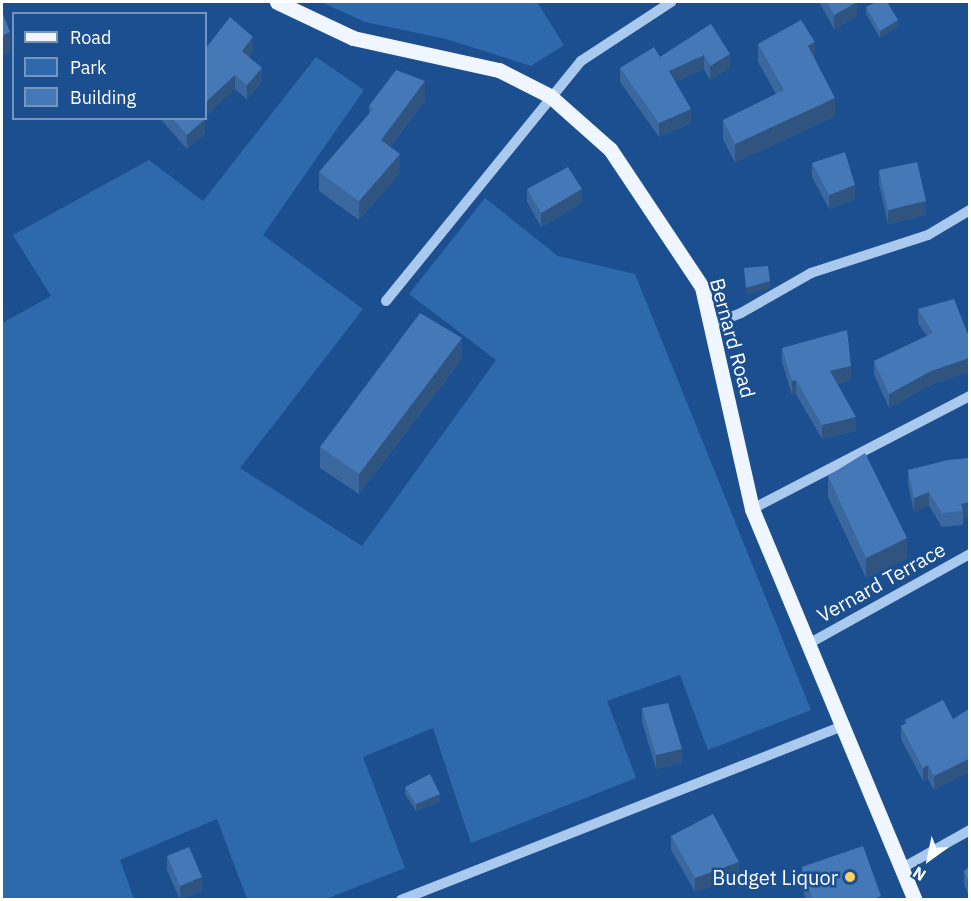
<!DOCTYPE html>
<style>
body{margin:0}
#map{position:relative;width:971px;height:901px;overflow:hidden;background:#1b4f8f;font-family:"IBM Plex Sans",sans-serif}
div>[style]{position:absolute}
.green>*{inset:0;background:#2e69ad}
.minor>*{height:10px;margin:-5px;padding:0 5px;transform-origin:5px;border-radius:5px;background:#a9c9ee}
.major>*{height:15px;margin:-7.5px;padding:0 7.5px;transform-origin:7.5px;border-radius:7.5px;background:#f0f6ff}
.wall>*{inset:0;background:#3a679d}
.shaded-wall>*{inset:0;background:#305480}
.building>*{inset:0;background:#4478b7}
.dots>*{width:16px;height:16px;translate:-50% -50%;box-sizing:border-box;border:3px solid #1b4f8f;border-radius:50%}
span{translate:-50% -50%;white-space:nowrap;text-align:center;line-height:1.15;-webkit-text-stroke:5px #1b4f8f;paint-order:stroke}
.street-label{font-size:20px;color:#fff}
.poi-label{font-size:20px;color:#fff}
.right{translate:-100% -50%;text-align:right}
.frame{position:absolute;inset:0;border:3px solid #fff;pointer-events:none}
.legend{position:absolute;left:12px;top:12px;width:195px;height:108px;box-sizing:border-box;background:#1b4f8f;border:2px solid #7695bc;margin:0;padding:8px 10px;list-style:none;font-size:18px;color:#fff}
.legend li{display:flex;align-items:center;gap:12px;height:30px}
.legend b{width:30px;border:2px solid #7695bc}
.north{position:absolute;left:899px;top:829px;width:60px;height:60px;-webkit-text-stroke:4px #1b4f8f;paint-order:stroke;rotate:213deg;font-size:16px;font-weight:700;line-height:24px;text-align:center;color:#fff}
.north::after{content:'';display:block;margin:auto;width:21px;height:27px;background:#fff;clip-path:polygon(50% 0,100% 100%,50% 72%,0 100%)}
</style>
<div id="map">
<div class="green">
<i style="clip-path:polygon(321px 2px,537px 2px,564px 45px,531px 66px,446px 39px,365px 22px)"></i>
<i style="clip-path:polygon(316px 57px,364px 90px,263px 235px,363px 309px,240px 468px,362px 546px,496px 360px,409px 294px,485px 198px,558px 256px,635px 274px,811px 710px,708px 750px,680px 675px,607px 701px,636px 778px,471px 843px,433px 728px,363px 757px,405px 868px,326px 899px,247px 899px,217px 819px,120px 860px,134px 899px,2px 899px,2px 323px,51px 296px,13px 235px,149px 160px,203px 201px)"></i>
</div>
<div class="minor">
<i style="left:386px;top:301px;width:309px;rotate:-50.9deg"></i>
<i style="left:581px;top:61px;width:108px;rotate:-33.2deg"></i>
<i style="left:710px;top:325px;width:33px;rotate:-21deg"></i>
<i style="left:741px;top:313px;width:81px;rotate:-29.7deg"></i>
<i style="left:811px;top:273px;width:123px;rotate:-18deg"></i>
<i style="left:928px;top:235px;width:49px;rotate:-30.8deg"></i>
<i style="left:752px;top:509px;width:246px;rotate:-27.4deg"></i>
<i style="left:810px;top:643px;width:183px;rotate:-29.1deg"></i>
<i style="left:904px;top:867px;width:76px;rotate:-29.3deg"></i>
<i style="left:401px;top:900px;width:477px;rotate:-21.5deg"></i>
</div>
<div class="major">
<i style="left:277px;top:2px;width:84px;rotate:25.3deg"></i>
<i style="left:353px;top:38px;width:149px;rotate:12.4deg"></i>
<i style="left:499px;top:70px;width:57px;rotate:27deg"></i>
<i style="left:550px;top:96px;width:80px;rotate:41.5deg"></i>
<i style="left:610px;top:149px;width:166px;rotate:56.3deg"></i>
<i style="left:702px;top:287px;width:228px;rotate:77.3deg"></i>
<i style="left:752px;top:509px;width:424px;rotate:67.4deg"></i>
</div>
<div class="wall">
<i style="clip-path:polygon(819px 2px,857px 2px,857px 16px,834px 29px)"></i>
<i style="clip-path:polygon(866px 7px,898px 27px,880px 38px,866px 14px)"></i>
<i style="clip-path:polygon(711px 24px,730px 68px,710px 80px,704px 69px,675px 82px,691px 123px,659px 137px,620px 82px,620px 68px,660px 57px)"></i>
<i style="clip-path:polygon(758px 44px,815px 60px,835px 116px,735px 163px,723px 139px,723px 120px,776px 94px,758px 62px)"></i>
<i style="clip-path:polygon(206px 48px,253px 51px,249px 56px,262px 82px,247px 99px,235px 89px)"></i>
<i style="clip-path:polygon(425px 100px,390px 147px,400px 173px,359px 220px,319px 191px,319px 172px,369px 115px,369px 106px)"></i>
<i style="clip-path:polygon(161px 118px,204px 118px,205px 133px,187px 149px,161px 120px)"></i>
<i style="clip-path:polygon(812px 163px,855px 199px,829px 209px,812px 177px)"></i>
<i style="clip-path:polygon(879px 170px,926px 215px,888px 224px,879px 184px)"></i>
<i style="clip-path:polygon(527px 189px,582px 203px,541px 227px,527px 202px)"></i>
<i style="clip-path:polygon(918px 309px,969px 337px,969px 372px,931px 385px,889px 408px,874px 375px,874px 361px,927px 336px,918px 323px)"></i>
<i style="clip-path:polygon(782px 348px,851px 380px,837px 384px,856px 431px,822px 439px,796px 394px,792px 395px,782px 362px)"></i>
<i style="clip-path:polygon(462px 359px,359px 494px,320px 468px,320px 447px)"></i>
<i style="clip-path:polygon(969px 458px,969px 516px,963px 518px,963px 525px,942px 527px,929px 506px,914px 512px,908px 484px,908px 470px)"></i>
<i style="clip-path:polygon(828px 476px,907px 558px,866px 578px,828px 497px)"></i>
<i style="clip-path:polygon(943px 700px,934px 790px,928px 779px,923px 781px,901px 739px,901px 726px,905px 724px,905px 720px)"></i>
<i style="clip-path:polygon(642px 708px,682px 763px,656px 769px,642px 722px)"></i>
<i style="clip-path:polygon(405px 787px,440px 801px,416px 811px,405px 794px)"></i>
<i style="clip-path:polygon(671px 836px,739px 876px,695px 892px,671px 850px)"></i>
<i style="clip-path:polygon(167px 856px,202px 891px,180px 900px,167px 870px)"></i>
<i style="clip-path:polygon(802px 867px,881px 900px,806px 900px,802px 888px)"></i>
<i style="clip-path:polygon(969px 867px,969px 896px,964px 885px,964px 871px)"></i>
</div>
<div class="shaded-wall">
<i style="clip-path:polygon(857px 2px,857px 16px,834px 29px,834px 15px)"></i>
<i style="clip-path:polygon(898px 20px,898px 27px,880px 38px,880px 31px)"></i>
<i style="clip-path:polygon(10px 32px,10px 53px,2px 56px,2px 36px)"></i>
<i style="clip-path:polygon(253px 37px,253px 51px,242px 65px,242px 51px)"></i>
<i style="clip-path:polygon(815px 42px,815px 61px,808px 46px)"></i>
<i style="clip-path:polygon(730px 54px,730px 68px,710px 80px,710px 66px)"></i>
<i style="clip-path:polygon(704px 55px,704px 69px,669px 85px,669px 71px)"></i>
<i style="clip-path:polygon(262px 68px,262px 82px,247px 99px,247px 85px)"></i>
<i style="clip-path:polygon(235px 75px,235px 89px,206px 116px,206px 102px)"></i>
<i style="clip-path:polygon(425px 81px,425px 100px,381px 158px,381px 140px)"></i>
<i style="clip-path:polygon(835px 98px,835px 116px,735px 163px,735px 144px)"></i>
<i style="clip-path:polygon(691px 109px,691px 123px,659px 137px,659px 123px)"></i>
<i style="clip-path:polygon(205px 119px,205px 133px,187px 149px,187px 135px)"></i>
<i style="clip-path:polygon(400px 154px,400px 173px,359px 220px,359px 201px)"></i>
<i style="clip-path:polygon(855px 185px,855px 199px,829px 209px,829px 195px)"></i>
<i style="clip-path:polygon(582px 189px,582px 203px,541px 227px,541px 213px)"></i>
<i style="clip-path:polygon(926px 201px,926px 215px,888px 224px,888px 210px)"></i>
<i style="clip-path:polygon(770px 281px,770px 288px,746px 295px,746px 288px)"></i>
<i style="clip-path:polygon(462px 338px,462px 359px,359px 494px,359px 474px)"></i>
<i style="clip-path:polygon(969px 358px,969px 372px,931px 385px,889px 408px,889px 394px,931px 371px)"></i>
<i style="clip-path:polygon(851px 366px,851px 380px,830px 385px,830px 371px)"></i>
<i style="clip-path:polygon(796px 380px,796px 394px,792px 395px,792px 381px)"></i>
<i style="clip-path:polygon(856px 417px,856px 431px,822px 439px,822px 425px)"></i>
<i style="clip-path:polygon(929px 492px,929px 506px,914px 512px,914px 498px)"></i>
<i style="clip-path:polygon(969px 502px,969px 516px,963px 518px,963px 511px,961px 504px)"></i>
<i style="clip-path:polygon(907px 538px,907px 558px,866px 578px,866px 558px)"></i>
<i style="clip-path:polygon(682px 749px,682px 763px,656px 769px,656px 755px)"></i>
<i style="clip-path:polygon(969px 759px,969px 772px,934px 790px,934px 776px)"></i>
<i style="clip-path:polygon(928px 765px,928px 779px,923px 781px,923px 768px)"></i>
<i style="clip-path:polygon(440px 794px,440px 801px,416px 811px,416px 804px)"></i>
<i style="clip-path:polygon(739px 862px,739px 876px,695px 892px,695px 878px)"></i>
<i style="clip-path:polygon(202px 877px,202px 891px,180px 900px,180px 886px)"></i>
<i style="clip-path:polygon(881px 896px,881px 900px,870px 900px)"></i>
</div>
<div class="building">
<i style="clip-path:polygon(827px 2px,857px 2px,834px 15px)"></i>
<i style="clip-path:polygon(876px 2px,887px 2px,898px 20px,880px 31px,866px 7px)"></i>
<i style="clip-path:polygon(2px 12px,10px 32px,2px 36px)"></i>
<i style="clip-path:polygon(230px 17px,253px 37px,242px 51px,262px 68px,247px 85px,235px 75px,206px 102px,206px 48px)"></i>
<i style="clip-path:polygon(801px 20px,815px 42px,808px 46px,835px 98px,735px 144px,723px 120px,784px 90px,758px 44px)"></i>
<i style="clip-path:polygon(711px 24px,730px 54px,710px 66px,704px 55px,669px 71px,691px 109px,659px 123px,620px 68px,654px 47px,660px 57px)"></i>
<i style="clip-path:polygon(396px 70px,425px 81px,381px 140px,400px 154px,359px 201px,319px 172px,373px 109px,369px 106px)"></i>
<i style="clip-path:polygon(172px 118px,204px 118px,205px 119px,187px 135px)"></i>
<i style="clip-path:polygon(845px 152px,855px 185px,829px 195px,812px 163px)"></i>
<i style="clip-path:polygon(917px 162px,926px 201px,888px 210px,879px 170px)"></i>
<i style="clip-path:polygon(568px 167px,582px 189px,541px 213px,527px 189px)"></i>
<i style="clip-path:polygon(768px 266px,770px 281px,746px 288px,744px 268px)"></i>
<i style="clip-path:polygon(954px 299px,969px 337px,969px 358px,931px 371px,889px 394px,874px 361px,933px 333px,918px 309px)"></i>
<i style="clip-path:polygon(420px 313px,462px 338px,359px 474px,320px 447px)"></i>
<i style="clip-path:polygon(847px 330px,851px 366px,830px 371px,856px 417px,822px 425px,796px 380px,792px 381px,782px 348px)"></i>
<i style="clip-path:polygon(865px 453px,907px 538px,866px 558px,828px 476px)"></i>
<i style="clip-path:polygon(969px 458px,969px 502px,961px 504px,963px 511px,942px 513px,929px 492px,914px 498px,908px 470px,948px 460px)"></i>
<i style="clip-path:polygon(943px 700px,953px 719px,969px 709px,969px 759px,934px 776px,928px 765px,923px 768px,901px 726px,907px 723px,905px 720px)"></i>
<i style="clip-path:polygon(668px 703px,682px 749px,656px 755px,642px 708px)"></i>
<i style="clip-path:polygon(430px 774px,440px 794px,416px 804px,405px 787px)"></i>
<i style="clip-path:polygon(713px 814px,739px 862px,695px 878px,671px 836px)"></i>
<i style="clip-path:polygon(863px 846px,881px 896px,870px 900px,813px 900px,802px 867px)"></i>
<i style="clip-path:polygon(189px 847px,202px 877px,180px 886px,167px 856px)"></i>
<i style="clip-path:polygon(969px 867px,969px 882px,964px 871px)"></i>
</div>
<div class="dots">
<i style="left:850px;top:877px;background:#ffd166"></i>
</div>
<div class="street-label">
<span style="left:733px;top:338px;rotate:75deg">Bernard Road</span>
<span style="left:881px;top:582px;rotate:-29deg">Vernard Terrace</span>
</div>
<div class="poi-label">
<span class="right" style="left:838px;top:877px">Budget Liquor</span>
</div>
<div class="frame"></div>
<ul class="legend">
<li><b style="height:8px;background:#f0f6ff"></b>Road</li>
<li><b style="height:16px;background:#2e69ad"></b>Park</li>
<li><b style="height:16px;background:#4478b7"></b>Building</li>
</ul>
<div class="north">N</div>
</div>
